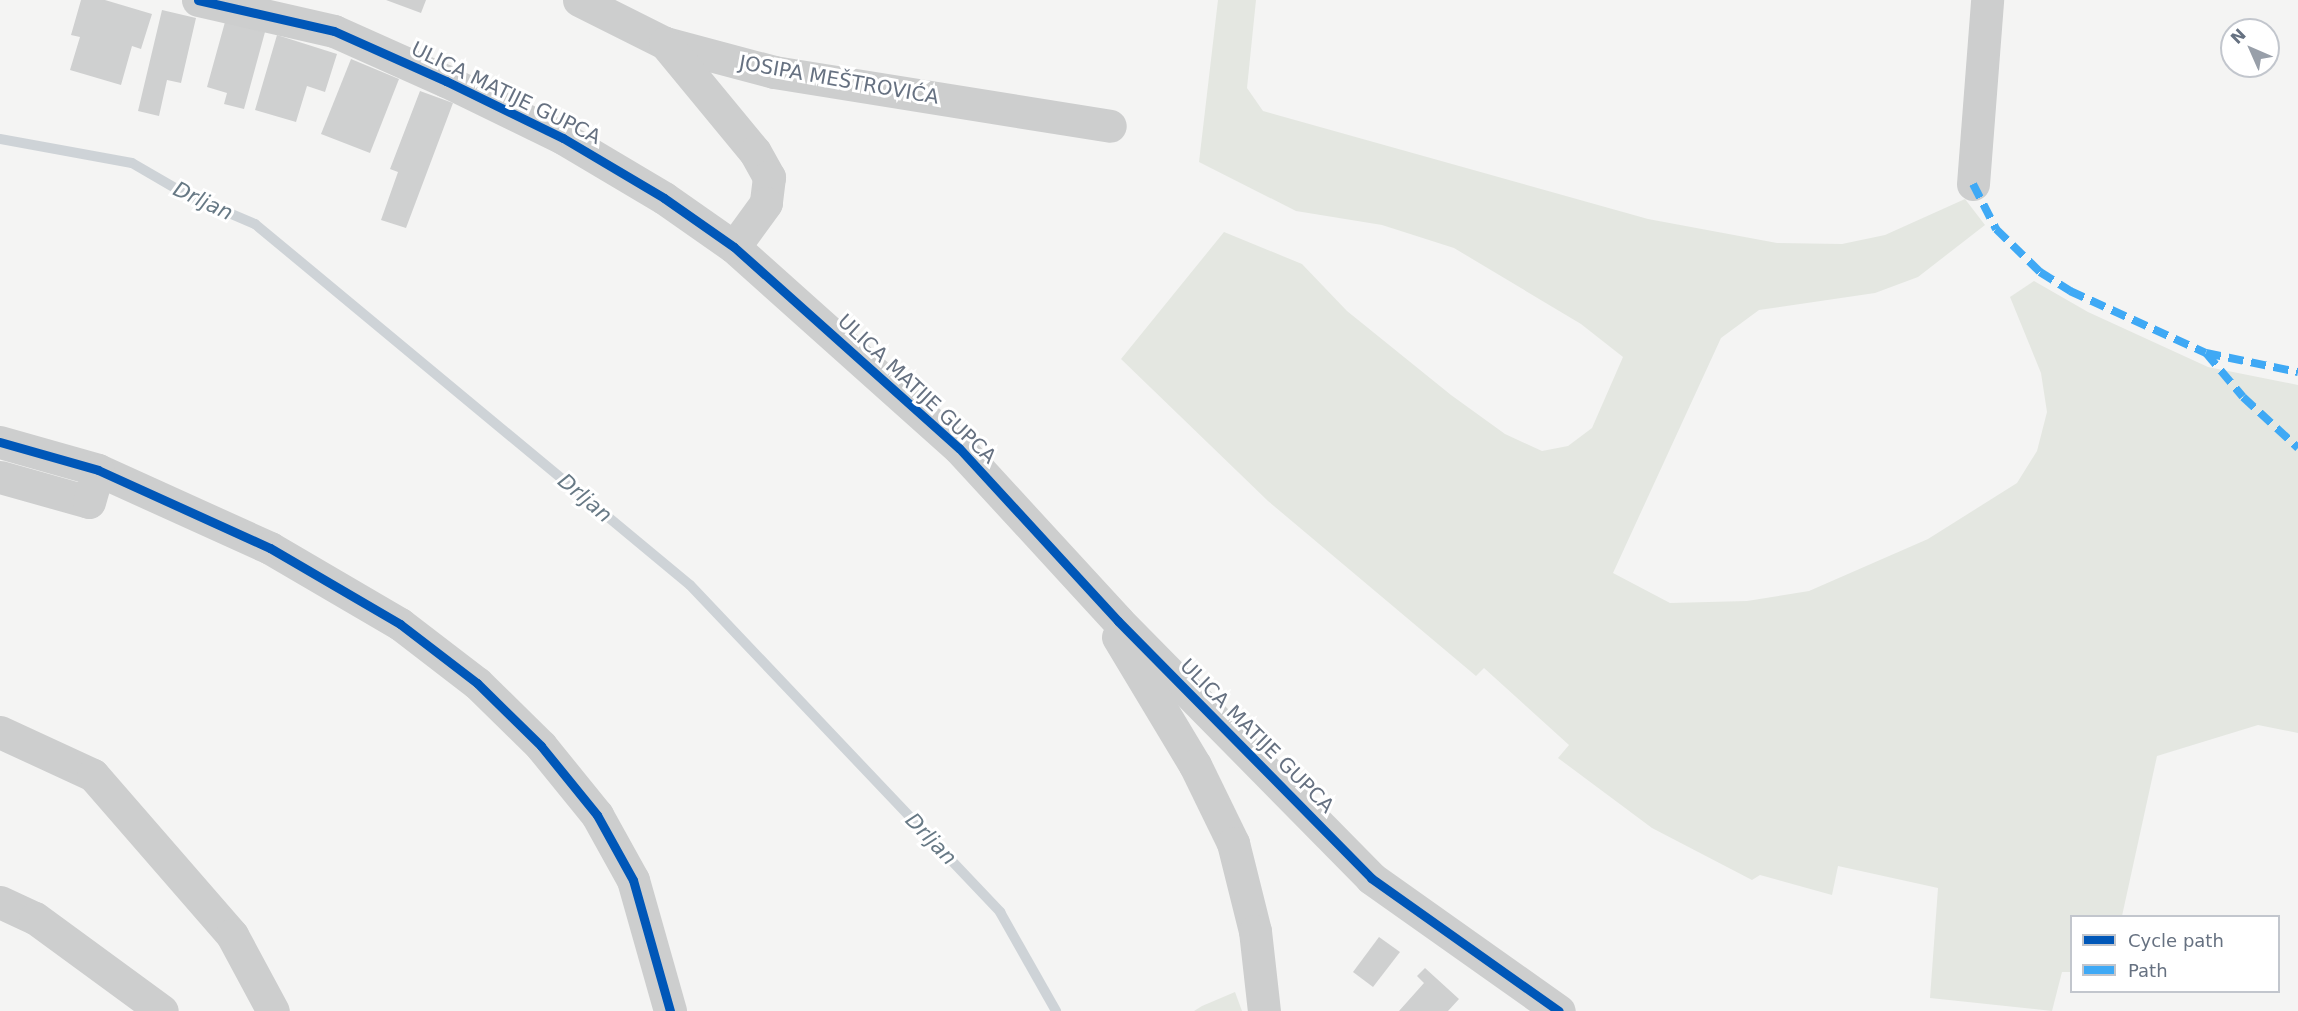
<!DOCTYPE html>
<meta charset="utf-8">
<style>
body{margin:0}
#map{position:relative;width:2298px;height:1011px;overflow:hidden;background:#f4f4f3;font-family:"DejaVu Sans",sans-serif}
div>[style]{position:absolute}
.green>*{inset:0;background:#e4e7e1}
.stream>*{height:10px;margin:-5px;padding:0 5px;transform-origin:5px;border-radius:5px;background:#ced3d7}
.building>*{inset:0;background:#cfd0d0}
.minor>*{height:33px;margin:-16.5px;padding:0 16.5px;transform-origin:16.5px;border-radius:16.5px;background:#cdcece}
.quiet>*{height:8px;margin-top:-4px;transform-origin:0;background:repeating-linear-gradient(90deg,#3fa9f5 0 15px,transparent 0 23px)}
.cycleway>*{height:9px;margin:-4.5px;padding:0 4.5px;transform-origin:4.5px;border-radius:4.5px;background:#0057b8}
span{translate:-50% -50%;white-space:nowrap;text-align:center;line-height:1.15;-webkit-text-stroke:6px #fff;paint-order:stroke}
.street-label{font-size:20px;color:#667181}
.water-label{font-size:21px;color:#677985;font-style:italic}
.legend{position:absolute;left:2070px;top:915px;width:210px;height:78px;box-sizing:border-box;background:#fff;border:2px solid #c2c6cd;margin:0;padding:8px 10px;list-style:none;font-size:18px;color:#667181}
.legend li{display:flex;align-items:center;gap:12px;height:30px}
.legend b{width:30px;border:2px solid #c2c6cd}
.north{position:absolute;left:2220px;top:18px;width:60px;height:60px;box-sizing:border-box;background:#fff;border:2px solid #c2c6cd;border-radius:50%;rotate:315deg;font-size:16px;font-weight:700;line-height:24px;text-align:center;color:#667181}
.north::after{content:'';display:block;margin:auto;width:21px;height:27px;background:#989fa9;clip-path:polygon(50% 0,100% 100%,50% 72%,0 100%)}
</style>
<div id="map">
<div class="green">
<i style="clip-path:polygon(1218px 0,1256px 0,1247px 88px,1263px 111px,1648px 219px,1777px 243px,1842px 244px,1885px 235px,1965px 199px,1985px 225px,1918px 277px,1875px 293px,1759px 310px,1721px 338px,1613px 573px,1670px 603px,1747px 601px,1809px 591px,1928px 539px,2017px 483px,2037px 451px,2047px 412px,2041px 373px,2010px 297px,2034px 281px,2088px 312px,2208px 367px,2298px 385px,2298px 733px,2258px 725px,2157px 756px,2122px 916px,2072px 916px,2071px 972px,2062px 972px,2052px 1011px,1930px 998px,1938px 888px,1838px 866px,1832px 895px,1760px 875px,1752px 880px,1652px 828px,1558px 758px,1569px 745px,1484px 668px,1476px 676px,1268px 501px,1121px 359px,1224px 232px,1302px 264px,1347px 311px,1451px 395px,1505px 434px,1542px 451px,1568px 446px,1592px 428px,1623px 357px,1581px 324px,1454px 248px,1382px 225px,1296px 211px,1199px 162px)"></i>
<i style="clip-path:polygon(1235px 992px,1242px 1011px,1194px 1011px,1202px 1006px)"></i>
</div>
<div class="stream">
<i style="left:0;top:139px;width:134px;rotate:10.3deg"></i>
<i style="left:132px;top:163px;width:64px;rotate:30.2deg"></i>
<i style="left:187px;top:195px;width:74px;rotate:23.1deg"></i>
<i style="left:255px;top:224px;width:565px;rotate:39.69deg"></i>
<i style="left:690px;top:585px;width:451px;rotate:46.5deg"></i>
<i style="left:1000px;top:912px;width:114px;rotate:60.5deg"></i>
</div>
<div class="building">
<i style="clip-path:polygon(81px 0,105px 0,152px 14px,141px 49px,132px 46px,121px 85px,70px 70px,80px 37px,71px 35px)"></i>
<i style="clip-path:polygon(386px 0,426px 0,421px 13px)"></i>
<i style="clip-path:polygon(162px 10px,196px 18px,181px 83px,167px 80px,159px 116px,138px 111px)"></i>
<i style="clip-path:polygon(225px 22px,265px 32px,244px 109px,224px 104px,227px 93px,207px 87px)"></i>
<i style="clip-path:polygon(277px 35px,337px 54px,325px 92px,307px 86px,296px 122px,255px 110px)"></i>
<i style="clip-path:polygon(351px 59px,399px 79px,370px 153px,321px 134px)"></i>
<i style="clip-path:polygon(420px 91px,453px 103px,406px 228px,381px 220px,398px 172px,390px 169px)"></i>
<i style="clip-path:polygon(1379px 937px,1400px 952px,1373px 987px,1353px 972px)"></i>
<i style="clip-path:polygon(1425px 968px,1459px 999px,1448px 1011px,1399px 1011px,1424px 983px,1417px 976px)"></i>
</div>
<div class="minor">
<i style="left:198px;top:0;width:139px;rotate:12.8deg"></i>
<i style="left:334px;top:31px;width:123px;rotate:24.1deg"></i>
<i style="left:446px;top:81px;width:130px;rotate:26deg"></i>
<i style="left:563px;top:138px;width:117px;rotate:30.7deg"></i>
<i style="left:664px;top:198px;width:85px;rotate:35deg"></i>
<i style="left:734px;top:247px;width:302px;rotate:41.8deg"></i>
<i style="left:959px;top:448px;width:235px;rotate:47.4deg"></i>
<i style="left:1118px;top:621px;width:361px;rotate:45.4deg"></i>
<i style="left:1371px;top:878px;width:230px;rotate:35.3deg"></i>
<i style="left:579px;top:0;width:96px;rotate:26.6deg"></i>
<i style="left:665px;top:43px;width:113px;rotate:14.9deg"></i>
<i style="left:774px;top:72px;width:340px;rotate:9.1deg"></i>
<i style="left:665px;top:43px;width:141px;rotate:50.5deg"></i>
<i style="left:755px;top:152px;width:29px;rotate:61deg"></i>
<i style="left:769px;top:177px;width:26px;rotate:97deg"></i>
<i style="left:766px;top:203px;width:54px;rotate:126deg"></i>
<i style="left:1973px;top:184px;width:185px;rotate:-85.6deg"></i>
<i style="left:0;top:442px;width:102px;rotate:15.9deg"></i>
<i style="left:98px;top:470px;width:189px;rotate:24.4deg"></i>
<i style="left:270px;top:548px;width:151px;rotate:30.3deg"></i>
<i style="left:400px;top:624px;width:97px;rotate:37.5deg"></i>
<i style="left:477px;top:683px;width:90px;rotate:44.5deg"></i>
<i style="left:541px;top:746px;width:89px;rotate:50.9deg"></i>
<i style="left:597px;top:815px;width:74px;rotate:61deg"></i>
<i style="left:633px;top:880px;width:136px;rotate:74.2deg"></i>
<i style="left:0;top:477px;width:92px;rotate:15.7deg"></i>
<i style="left:89px;top:502px;width:33px;rotate:-74deg"></i>
<i style="left:1118px;top:637px;width:149px;rotate:59deg"></i>
<i style="left:1195px;top:765px;width:87px;rotate:64deg"></i>
<i style="left:1233px;top:843px;width:91px;rotate:76deg"></i>
<i style="left:1255px;top:931px;width:81px;rotate:83.6deg"></i>
<i style="left:0;top:732px;width:102px;rotate:24.8deg"></i>
<i style="left:93px;top:775px;width:212px;rotate:49deg"></i>
<i style="left:232px;top:935px;width:86px;rotate:61.7deg"></i>
<i style="left:0;top:902px;width:38px;rotate:25deg"></i>
<i style="left:35px;top:918px;width:157px;rotate:36.2deg"></i>
</div>
<div class="quiet">
<i style="left:1973px;top:184px;width:51px;rotate:62.9deg"></i>
<i style="left:1996px;top:229px;width:62px;rotate:44.3deg"></i>
<i style="left:2040px;top:272px;width:36px;rotate:32deg"></i>
<i style="left:2070px;top:291px;width:149px;rotate:24.5deg"></i>
<i style="left:2206px;top:353px;width:94px;rotate:11.7deg"></i>
<i style="left:2206px;top:353px;width:57px;rotate:49.9deg"></i>
<i style="left:2243px;top:397px;width:75px;rotate:42.8deg"></i>
</div>
<div class="cycleway">
<i style="left:198px;top:0;width:139px;rotate:12.8deg"></i>
<i style="left:334px;top:31px;width:123px;rotate:24.1deg"></i>
<i style="left:446px;top:81px;width:130px;rotate:26deg"></i>
<i style="left:563px;top:138px;width:117px;rotate:30.7deg"></i>
<i style="left:664px;top:198px;width:85px;rotate:35deg"></i>
<i style="left:734px;top:247px;width:302px;rotate:41.8deg"></i>
<i style="left:959px;top:448px;width:235px;rotate:47.4deg"></i>
<i style="left:1118px;top:621px;width:361px;rotate:45.4deg"></i>
<i style="left:1371px;top:878px;width:230px;rotate:35.3deg"></i>
<i style="left:0;top:442px;width:102px;rotate:15.9deg"></i>
<i style="left:98px;top:470px;width:189px;rotate:24.4deg"></i>
<i style="left:270px;top:548px;width:151px;rotate:30.3deg"></i>
<i style="left:400px;top:624px;width:97px;rotate:37.5deg"></i>
<i style="left:477px;top:683px;width:90px;rotate:44.5deg"></i>
<i style="left:541px;top:746px;width:89px;rotate:50.9deg"></i>
<i style="left:597px;top:815px;width:74px;rotate:61deg"></i>
<i style="left:633px;top:880px;width:136px;rotate:74.2deg"></i>
</div>
<div class="street-label">
<span style="left:839px;top:80px;rotate:10deg">JOSIPA MEŠTROVIĆA</span>
<span style="left:506px;top:93px;rotate:26deg">ULICA MATIJE GUPCA</span>
<span style="left:917px;top:389px;rotate:43deg">ULICA MATIJE GUPCA</span>
<span style="left:1257px;top:736px;rotate:45deg">ULICA MATIJE GUPCA</span>
</div>
<div class="water-label">
<span style="left:203px;top:201px;rotate:25deg">Drljan</span>
<span style="left:585px;top:498px;rotate:40deg">Drljan</span>
<span style="left:931px;top:839px;rotate:46deg">Drljan</span>
</div>
<ul class="legend">
<li><b style="height:8px;background:#0057b8"></b>Cycle path</li>
<li><b style="height:8px;background:#3fa9f5"></b>Path</li>
</ul>
<div class="north">N</div>
</div>
